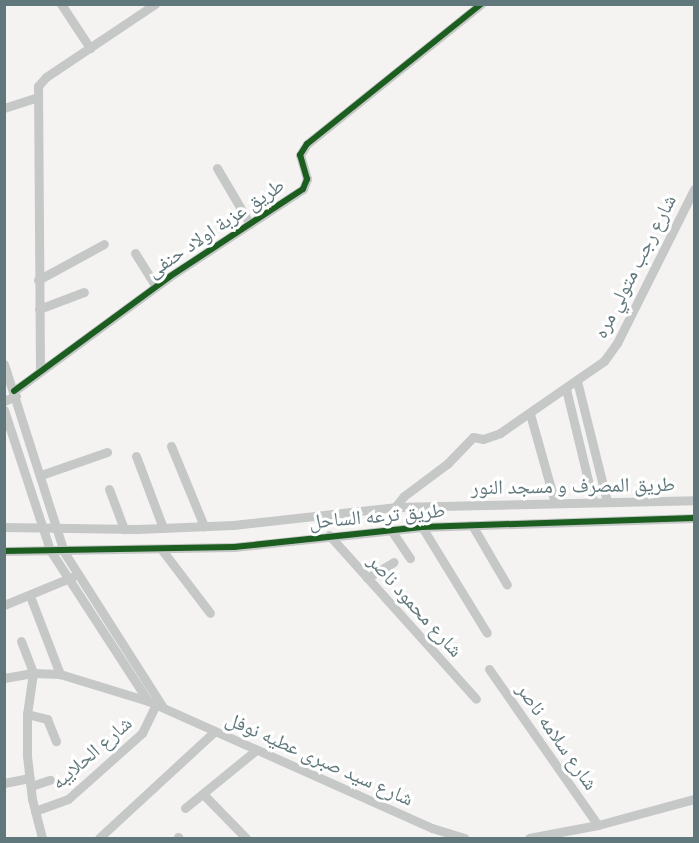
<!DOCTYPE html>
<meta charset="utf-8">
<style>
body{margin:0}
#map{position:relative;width:699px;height:843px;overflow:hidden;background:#f4f3f2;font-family:"IBM Plex Sans","Noto Naskh Arabic",sans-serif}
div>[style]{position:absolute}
.minor>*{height:9px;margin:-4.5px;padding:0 4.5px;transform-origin:4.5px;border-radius:4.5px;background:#c6c8c8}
.cycleway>*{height:6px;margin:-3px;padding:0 3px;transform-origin:3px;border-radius:3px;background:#1b5e20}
span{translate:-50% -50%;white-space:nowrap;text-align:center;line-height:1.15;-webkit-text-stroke:6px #fff;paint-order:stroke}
.street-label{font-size:20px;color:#60777c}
.frame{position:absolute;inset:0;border:6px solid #60777c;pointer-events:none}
</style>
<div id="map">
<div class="minor">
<i style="left:61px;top:4px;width:53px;rotate:56.6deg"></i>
<i style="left:4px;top:108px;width:35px;rotate:-18deg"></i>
<i style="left:217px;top:168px;width:65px;rotate:59.5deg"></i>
<i style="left:135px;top:253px;width:39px;rotate:58deg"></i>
<i style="left:38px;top:280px;width:75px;rotate:-28.6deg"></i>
<i style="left:39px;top:309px;width:48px;rotate:-20.7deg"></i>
<i style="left:4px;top:364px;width:197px;rotate:72.3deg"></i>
<i style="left:64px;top:552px;width:183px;rotate:57.5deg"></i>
<i style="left:40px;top:370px;width:284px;rotate:-90.4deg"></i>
<i style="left:38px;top:86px;width:12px;rotate:-48deg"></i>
<i style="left:46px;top:77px;width:131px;rotate:-33.8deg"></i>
<i style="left:577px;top:381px;width:124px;rotate:76deg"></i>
<i style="left:566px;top:389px;width:115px;rotate:76.4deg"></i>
<i style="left:14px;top:391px;width:192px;rotate:-36.3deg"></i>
<i style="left:169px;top:277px;width:160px;rotate:-33.3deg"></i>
<i style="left:303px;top:189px;width:11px;rotate:-68deg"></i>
<i style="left:307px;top:179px;width:25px;rotate:-106deg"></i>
<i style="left:300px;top:155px;width:13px;rotate:-58deg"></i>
<i style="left:307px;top:144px;width:223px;rotate:-38.8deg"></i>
<i style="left:4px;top:401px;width:13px;rotate:-23deg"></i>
<i style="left:4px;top:410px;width:147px;rotate:71.8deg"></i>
<i style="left:50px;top:550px;width:180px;rotate:57deg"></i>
<i style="left:530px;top:414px;width:92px;rotate:74.3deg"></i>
<i style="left:171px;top:446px;width:87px;rotate:67.6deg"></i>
<i style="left:136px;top:456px;width:77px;rotate:69.4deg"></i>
<i style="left:41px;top:475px;width:70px;rotate:-19.2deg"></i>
<i style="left:109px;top:489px;width:43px;rotate:69.4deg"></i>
<i style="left:395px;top:507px;width:14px;rotate:-51deg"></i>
<i style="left:404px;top:496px;width:54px;rotate:-36.7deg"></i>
<i style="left:447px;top:464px;width:37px;rotate:-46deg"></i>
<i style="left:473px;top:437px;width:10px;rotate:11deg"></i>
<i style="left:483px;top:439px;width:18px;rotate:-19deg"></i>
<i style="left:500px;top:433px;width:126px;rotate:-34.7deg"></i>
<i style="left:604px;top:361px;width:22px;rotate:-54deg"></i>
<i style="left:617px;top:343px;width:172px;rotate:-63.4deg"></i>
<i style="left:472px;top:525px;width:69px;rotate:59.7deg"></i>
<i style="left:4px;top:527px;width:133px;rotate:0.9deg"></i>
<i style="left:137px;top:529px;width:96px;rotate:-2.4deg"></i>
<i style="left:233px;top:525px;width:163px;rotate:-6.3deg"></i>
<i style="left:395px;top:507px;width:299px;rotate:-1.3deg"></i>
<i style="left:422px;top:527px;width:124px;rotate:58.5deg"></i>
<i style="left:391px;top:530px;width:34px;rotate:56deg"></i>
<i style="left:329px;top:535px;width:220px;rotate:48.1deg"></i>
<i style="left:162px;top:550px;width:79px;rotate:52.7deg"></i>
<i style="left:4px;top:551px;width:230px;rotate:-1deg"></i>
<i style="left:234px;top:547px;width:189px;rotate:-6.1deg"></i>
<i style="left:422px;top:527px;width:272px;rotate:-1.9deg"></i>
<i style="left:367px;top:578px;width:31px;rotate:-31deg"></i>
<i style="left:30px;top:596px;width:84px;rotate:69deg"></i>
<i style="left:4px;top:605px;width:74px;rotate:-22.4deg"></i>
<i style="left:21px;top:641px;width:34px;rotate:69deg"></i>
<i style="left:33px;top:673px;width:41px;rotate:98.3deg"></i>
<i style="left:27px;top:714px;width:42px;rotate:90deg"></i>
<i style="left:27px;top:756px;width:43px;rotate:83.4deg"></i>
<i style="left:32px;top:799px;width:40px;rotate:75.6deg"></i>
<i style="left:489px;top:669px;width:190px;rotate:55.1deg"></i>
<i style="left:4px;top:678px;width:29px;rotate:-10deg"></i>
<i style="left:33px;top:673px;width:27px;rotate:2deg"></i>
<i style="left:60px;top:674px;width:92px;rotate:17.1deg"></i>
<i style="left:148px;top:701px;width:311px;rotate:24.1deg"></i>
<i style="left:432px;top:828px;width:34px;rotate:17deg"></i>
<i style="left:27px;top:714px;width:21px;rotate:14deg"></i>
<i style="left:47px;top:719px;width:24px;rotate:68deg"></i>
<i style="left:4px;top:783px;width:26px;rotate:-11deg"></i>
<i style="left:31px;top:786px;width:20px;rotate:-18deg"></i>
<i style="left:203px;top:794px;width:62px;rotate:45.7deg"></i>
<i style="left:185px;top:808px;width:90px;rotate:-39.2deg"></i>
<i style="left:35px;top:811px;width:35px;rotate:-20deg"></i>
<i style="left:68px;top:799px;width:99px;rotate:-41.7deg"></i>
<i style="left:142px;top:733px;width:32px;rotate:-64deg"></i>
<i style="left:178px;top:837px;width:1px;rotate:45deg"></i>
<i style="left:99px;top:838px;width:156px;rotate:-42.7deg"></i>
<i style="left:529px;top:838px;width:70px;rotate:-10.7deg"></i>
<i style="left:598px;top:825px;width:99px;rotate:-15.2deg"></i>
</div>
<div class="cycleway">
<i style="left:14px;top:391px;width:192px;rotate:-36.3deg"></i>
<i style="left:169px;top:277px;width:160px;rotate:-33.3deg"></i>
<i style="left:303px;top:189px;width:11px;rotate:-68deg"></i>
<i style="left:307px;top:179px;width:25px;rotate:-106deg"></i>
<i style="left:300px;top:155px;width:13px;rotate:-58deg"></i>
<i style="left:307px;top:144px;width:223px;rotate:-38.8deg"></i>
<i style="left:4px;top:551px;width:230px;rotate:-1deg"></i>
<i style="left:234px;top:547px;width:189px;rotate:-6.1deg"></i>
<i style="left:422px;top:527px;width:272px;rotate:-1.9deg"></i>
</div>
<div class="street-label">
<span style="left:215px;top:227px;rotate:-34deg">طريق عزبة اولاد حنفى</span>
<span style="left:634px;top:266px;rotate:-63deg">شارع رجب متولي مره</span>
<span style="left:573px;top:485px;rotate:-1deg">طريق المصرف و مسجد النور</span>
<span style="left:377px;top:515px;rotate:-5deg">طريق ترعه الساحل</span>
<span style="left:416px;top:605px;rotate:48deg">شارع محمود ناصر</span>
<span style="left:558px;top:736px;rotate:55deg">شارع سلامه ناصر</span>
<span style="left:91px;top:752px;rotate:-41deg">شارع الحلايبه</span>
<span style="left:320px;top:758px;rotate:24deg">شارع سيد صبرى عطيه نوفل</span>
</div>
<div class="frame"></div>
</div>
